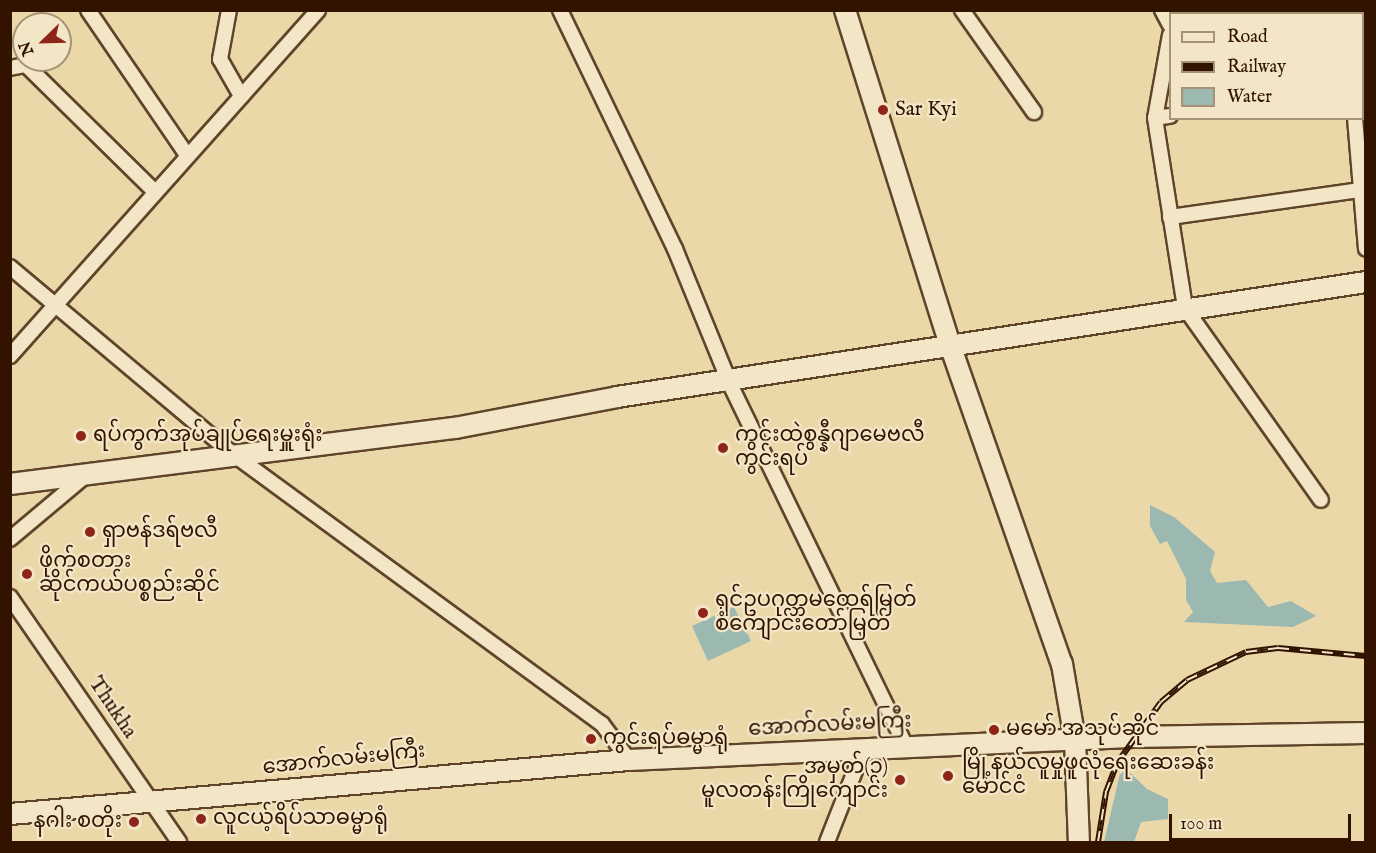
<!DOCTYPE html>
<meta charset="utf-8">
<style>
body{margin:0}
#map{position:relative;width:1376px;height:853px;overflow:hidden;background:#ebd8a9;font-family:"IM FELL English","Noto Sans Myanmar",serif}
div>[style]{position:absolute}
.water>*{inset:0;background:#9bb8b1}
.roads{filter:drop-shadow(2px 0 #60442a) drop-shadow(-2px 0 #60442a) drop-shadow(0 2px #60442a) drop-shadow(0 -2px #60442a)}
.street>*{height:14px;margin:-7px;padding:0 7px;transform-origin:7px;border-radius:7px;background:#f2e6c7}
.secondary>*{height:20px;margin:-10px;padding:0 10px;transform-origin:10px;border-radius:10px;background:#f2e6c7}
.rail>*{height:6px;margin-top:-3px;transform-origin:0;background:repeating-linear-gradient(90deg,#f2e6c7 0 11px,#311300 0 22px);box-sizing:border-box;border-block:2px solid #311300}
.dots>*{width:16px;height:16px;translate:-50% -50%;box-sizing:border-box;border:3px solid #f2e6c7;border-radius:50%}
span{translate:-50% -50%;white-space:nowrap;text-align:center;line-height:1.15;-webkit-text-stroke:4.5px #f2e6c7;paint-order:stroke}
.poi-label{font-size:21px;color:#311300}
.left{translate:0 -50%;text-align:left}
.right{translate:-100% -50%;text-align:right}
.street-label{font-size:21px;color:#311300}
.frame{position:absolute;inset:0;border:12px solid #311300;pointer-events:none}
.legend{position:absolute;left:1169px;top:12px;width:195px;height:108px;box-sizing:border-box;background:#f2e6c7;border:2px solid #a59277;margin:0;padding:8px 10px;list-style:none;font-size:18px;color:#311300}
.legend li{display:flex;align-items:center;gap:12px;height:30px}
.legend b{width:30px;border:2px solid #a59277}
.north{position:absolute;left:12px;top:12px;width:60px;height:60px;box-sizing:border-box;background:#f2e6c7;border:2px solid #a59277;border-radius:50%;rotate:247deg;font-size:16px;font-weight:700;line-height:24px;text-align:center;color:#311300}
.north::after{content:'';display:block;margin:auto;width:21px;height:27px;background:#8f2418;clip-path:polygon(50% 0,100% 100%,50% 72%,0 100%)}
.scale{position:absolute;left:1169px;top:814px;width:182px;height:27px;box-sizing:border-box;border:3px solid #311300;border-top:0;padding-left:8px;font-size:18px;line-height:21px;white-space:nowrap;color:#311300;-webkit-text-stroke:4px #f2e6c7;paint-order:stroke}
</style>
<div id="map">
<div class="water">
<i style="clip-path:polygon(1150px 505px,1174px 517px,1215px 552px,1210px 571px,1217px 583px,1246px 580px,1268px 607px,1291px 601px,1316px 616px,1293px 627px,1184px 622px,1193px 612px,1186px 600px,1186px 579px,1167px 541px,1160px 544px,1150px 526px)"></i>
<i style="clip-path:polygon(734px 607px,751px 641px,708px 661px,692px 626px)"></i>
<i style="clip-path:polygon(1122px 765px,1147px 789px,1168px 799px,1168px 819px,1141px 822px,1134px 842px,1104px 842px)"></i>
</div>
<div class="roads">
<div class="street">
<i style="left:88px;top:10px;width:176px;rotate:55.7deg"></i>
<i style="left:229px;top:10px;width:50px;rotate:100.4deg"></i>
<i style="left:220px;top:59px;width:43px;rotate:60.4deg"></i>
<i style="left:560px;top:10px;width:265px;rotate:64.3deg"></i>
<i style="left:675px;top:249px;width:146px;rotate:67.8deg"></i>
<i style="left:730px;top:384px;width:403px;rotate:64.1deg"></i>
<i style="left:962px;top:10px;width:125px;rotate:54.8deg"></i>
<i style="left:1162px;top:10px;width:17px;rotate:62deg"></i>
<i style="left:1252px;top:10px;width:4px;rotate:63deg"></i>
<i style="left:1349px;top:10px;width:4px;rotate:63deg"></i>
<i style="left:1195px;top:14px;width:6px;rotate:-39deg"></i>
<i style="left:1170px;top:35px;width:84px;rotate:100.2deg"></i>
<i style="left:1155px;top:118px;width:192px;rotate:81deg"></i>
<i style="left:1185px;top:308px;width:235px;rotate:54.7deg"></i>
<i style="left:1362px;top:38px;width:4px;rotate:-14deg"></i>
<i style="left:10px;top:68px;width:16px;rotate:-11deg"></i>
<i style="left:26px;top:65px;width:180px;rotate:44.5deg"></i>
<i style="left:1362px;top:92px;width:4px"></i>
<i style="left:1155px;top:118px;width:15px;rotate:-8deg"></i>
<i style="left:1355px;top:118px;width:131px;rotate:85.2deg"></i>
<i style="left:1170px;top:217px;width:198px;rotate:-8.1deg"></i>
<i style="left:10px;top:267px;width:291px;rotate:40deg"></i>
<i style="left:233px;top:454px;width:457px;rotate:36.2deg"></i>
<i style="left:602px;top:724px;width:45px;rotate:53.1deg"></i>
<i style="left:10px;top:356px;width:463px;rotate:-48.3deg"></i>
<i style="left:10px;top:539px;width:97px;rotate:-40deg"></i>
<i style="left:10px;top:597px;width:298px;rotate:55.4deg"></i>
<i style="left:827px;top:842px;width:101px;rotate:-68.5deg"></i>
</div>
<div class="secondary">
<i style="left:845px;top:10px;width:351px;rotate:72.6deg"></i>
<i style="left:950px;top:345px;width:338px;rotate:70.7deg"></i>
<i style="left:1062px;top:664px;width:77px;rotate:80.3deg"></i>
<i style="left:1075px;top:740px;width:102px;rotate:87.8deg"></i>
<i style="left:10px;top:484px;width:449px;rotate:-7.2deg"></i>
<i style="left:455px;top:428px;width:165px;rotate:-10.8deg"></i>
<i style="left:617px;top:397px;width:758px;rotate:-8.73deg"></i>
<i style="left:10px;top:814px;width:621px;rotate:-4.99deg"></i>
<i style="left:629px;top:760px;width:504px;rotate:-2.62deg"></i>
<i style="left:1132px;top:737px;width:234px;rotate:-1deg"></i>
</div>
</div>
<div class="rail">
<i style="left:1098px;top:842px;width:51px;rotate:-80.9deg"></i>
<i style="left:1106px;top:792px;width:31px;rotate:-69deg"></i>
<i style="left:1117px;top:763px;width:75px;rotate:-54.2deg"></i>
<i style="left:1161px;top:702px;width:34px;rotate:-40deg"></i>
<i style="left:1187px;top:680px;width:65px;rotate:-25.4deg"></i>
<i style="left:1246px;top:652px;width:32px;rotate:-7deg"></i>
<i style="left:1278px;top:648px;width:88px;rotate:5.2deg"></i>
</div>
<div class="dots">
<i style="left:883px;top:110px;background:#8f2418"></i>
<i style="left:81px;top:436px;background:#8f2418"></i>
<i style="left:723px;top:448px;background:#8f2418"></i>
<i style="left:90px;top:532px;background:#8f2418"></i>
<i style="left:27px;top:574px;background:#8f2418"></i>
<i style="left:703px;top:613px;background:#8f2418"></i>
<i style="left:994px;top:730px;background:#8f2418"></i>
<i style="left:591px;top:739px;background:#8f2418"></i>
<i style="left:948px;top:776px;background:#8f2418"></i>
<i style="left:900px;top:780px;background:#8f2418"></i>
<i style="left:201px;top:819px;background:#8f2418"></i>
<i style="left:134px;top:822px;background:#8f2418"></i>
</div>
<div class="poi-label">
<span class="left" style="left:895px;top:110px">Sar Kyi</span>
<span class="left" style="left:93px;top:436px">ရပ်ကွက်အုပ်ချုပ်ရေးမှူးရုံး</span>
<span class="left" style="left:735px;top:448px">ကွင်းထဲစွန္နီဂျာမေဗလီ<br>ကွင်းရပ်</span>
<span class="left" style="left:102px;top:532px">ရှာဗန်ဒရ်ဗလီ</span>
<span class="left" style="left:39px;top:574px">ဖိုက်စတား<br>ဆိုင်ကယ်ပစ္စည်းဆိုင်</span>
<span class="left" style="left:715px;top:613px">ရှင်ဥပဂုတ္တမထေရ်မြတ်<br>စံကျောင်းတော်မြတ်</span>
<span class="left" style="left:1006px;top:730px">မမော် အသုပ်ဆိုင်</span>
<span class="left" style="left:603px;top:739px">ကွင်းရပ်ဓမ္မာရုံ</span>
<span class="left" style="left:962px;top:776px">မြို့နယ်လူမှုဖူလုံရေးဆေးခန်း<br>မောင်ငံ</span>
<span class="right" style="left:888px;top:780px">အမှတ်(၃)<br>မူလတန်းကြိုကျောင်း</span>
<span class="left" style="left:213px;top:819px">လူငယ့်ရိပ်သာဓမ္မာရုံ</span>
<span class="right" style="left:122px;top:822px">နဂါး စတိုး</span>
</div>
<div class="street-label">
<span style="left:112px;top:708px;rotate:56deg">Thukha</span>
<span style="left:830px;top:726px;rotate:-3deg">အောက်လမ်းမကြီး</span>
<span style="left:344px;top:760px;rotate:-6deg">အောက်လမ်းမကြီး</span>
</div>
<div class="frame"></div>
<ul class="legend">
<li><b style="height:8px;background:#f2e6c7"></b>Road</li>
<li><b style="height:8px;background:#311300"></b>Railway</li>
<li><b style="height:16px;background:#9bb8b1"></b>Water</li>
</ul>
<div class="north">N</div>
<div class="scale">100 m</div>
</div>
